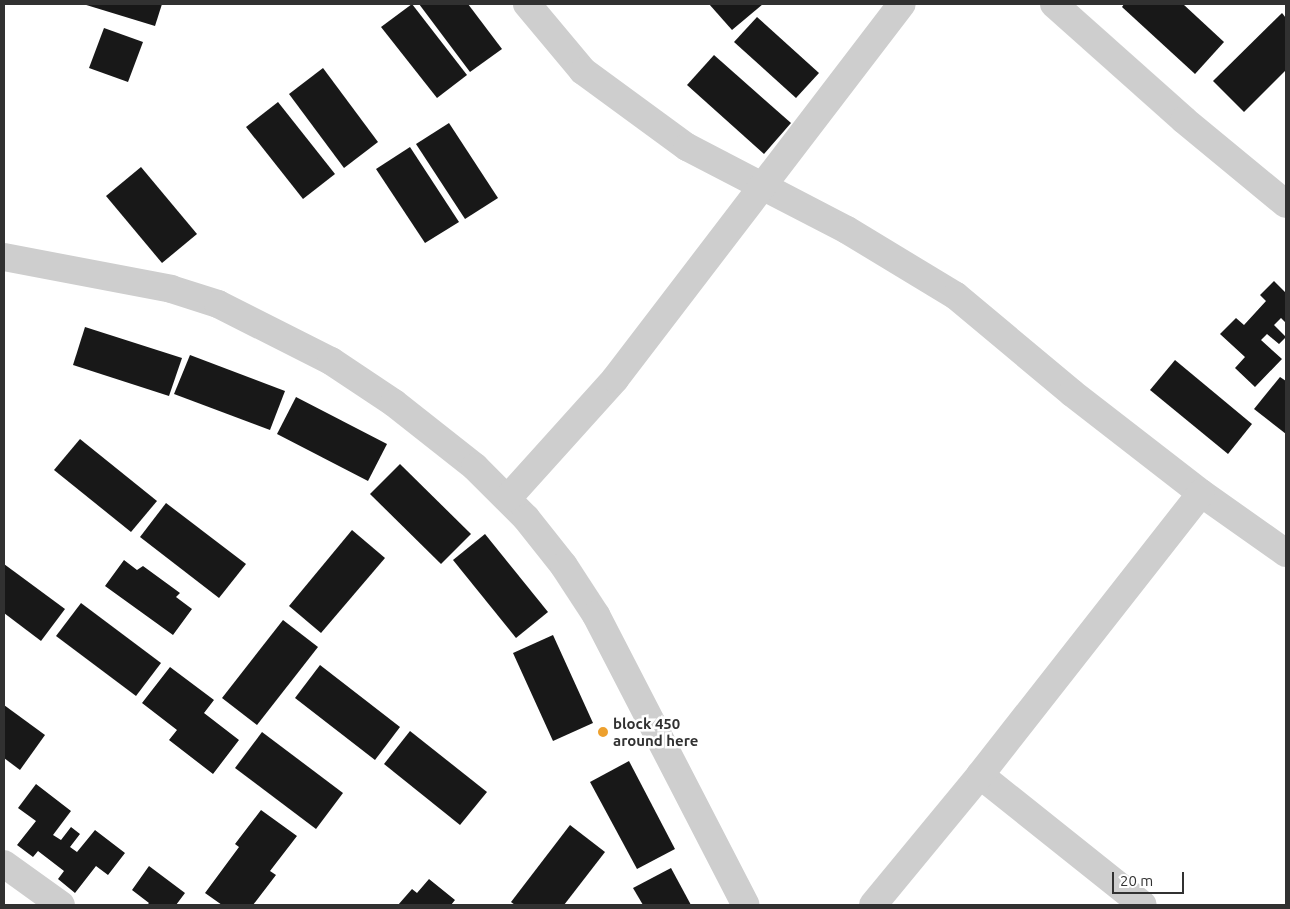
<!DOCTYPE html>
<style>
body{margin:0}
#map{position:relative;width:1290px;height:909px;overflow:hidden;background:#fff;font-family:Ubuntu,sans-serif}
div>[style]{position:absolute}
.building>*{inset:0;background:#181818}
.street>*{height:28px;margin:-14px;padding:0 14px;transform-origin:14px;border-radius:14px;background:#cecece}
.dots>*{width:14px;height:14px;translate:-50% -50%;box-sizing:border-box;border:2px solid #fff;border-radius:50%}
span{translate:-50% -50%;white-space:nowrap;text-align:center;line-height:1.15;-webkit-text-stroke:5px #fff;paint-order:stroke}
.poi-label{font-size:15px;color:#313131;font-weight:700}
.left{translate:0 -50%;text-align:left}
.frame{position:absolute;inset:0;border:5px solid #313131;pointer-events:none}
.scale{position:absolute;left:1112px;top:872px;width:72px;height:22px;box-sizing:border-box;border:2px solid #313131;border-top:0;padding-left:6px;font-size:15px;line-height:18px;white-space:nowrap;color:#313131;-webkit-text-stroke:4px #fff;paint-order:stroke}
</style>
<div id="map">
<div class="building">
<i style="clip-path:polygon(83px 4px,162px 4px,155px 26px)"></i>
<i style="clip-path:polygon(412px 4px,467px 75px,437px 98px,381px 27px)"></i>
<i style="clip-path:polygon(419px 4px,468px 4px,502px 49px,470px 72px)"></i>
<i style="clip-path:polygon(709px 4px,763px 4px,732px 30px)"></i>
<i style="clip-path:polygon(1124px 4px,1183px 4px,1224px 42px,1195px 74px,1122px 7px)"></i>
<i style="clip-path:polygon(1282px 13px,1286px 18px,1286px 70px,1244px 112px,1213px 81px)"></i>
<i style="clip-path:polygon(757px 17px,819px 73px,796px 98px,734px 42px)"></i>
<i style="clip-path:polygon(104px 28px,143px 42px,128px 82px,89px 68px)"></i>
<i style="clip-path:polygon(714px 55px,791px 123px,764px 154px,687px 85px)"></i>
<i style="clip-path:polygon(323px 68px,378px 142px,344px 168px,289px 94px)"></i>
<i style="clip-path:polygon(278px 102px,335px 174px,303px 199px,246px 127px)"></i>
<i style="clip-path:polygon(449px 123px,498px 198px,465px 219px,416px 144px)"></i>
<i style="clip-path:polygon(410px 147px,459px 222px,425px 243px,376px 169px)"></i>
<i style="clip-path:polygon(141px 167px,197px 234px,162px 263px,106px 196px)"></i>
<i style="clip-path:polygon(1274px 281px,1286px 293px,1286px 323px,1281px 318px,1274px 325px,1286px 337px,1279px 344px,1267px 334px,1261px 340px,1282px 359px,1255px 387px,1235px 368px,1245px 357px,1220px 334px,1236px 318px,1244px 325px,1266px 301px,1260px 295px)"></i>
<i style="clip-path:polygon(85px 327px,182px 358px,169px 396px,73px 365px)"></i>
<i style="clip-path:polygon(190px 355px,285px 391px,270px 430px,174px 394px)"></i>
<i style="clip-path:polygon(1175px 360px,1252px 424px,1228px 454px,1150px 390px)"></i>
<i style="clip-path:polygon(1280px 377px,1286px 381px,1286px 434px,1254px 409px)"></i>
<i style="clip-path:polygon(296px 397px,387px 444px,368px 481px,277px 434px)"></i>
<i style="clip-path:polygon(80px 439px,157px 501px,131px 532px,54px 470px)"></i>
<i style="clip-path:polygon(400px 464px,471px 534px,441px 564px,370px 494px)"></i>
<i style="clip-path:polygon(166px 503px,246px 564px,219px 598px,140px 537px)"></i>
<i style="clip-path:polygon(352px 530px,385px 558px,321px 633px,289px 606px)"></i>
<i style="clip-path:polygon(485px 534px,548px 612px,516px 638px,453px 560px)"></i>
<i style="clip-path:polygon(124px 560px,137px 570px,143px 566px,180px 593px,176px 597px,192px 609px,173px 635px,105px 586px)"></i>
<i style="clip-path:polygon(4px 564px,65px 609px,41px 641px,4px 613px)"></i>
<i style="clip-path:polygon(81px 603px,161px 663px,136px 696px,56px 636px)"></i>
<i style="clip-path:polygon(283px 620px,318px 647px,257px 725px,222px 698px)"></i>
<i style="clip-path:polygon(553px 635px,593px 723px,553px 741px,513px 653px)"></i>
<i style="clip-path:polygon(320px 665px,400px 727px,375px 760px,295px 698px)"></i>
<i style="clip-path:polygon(170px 667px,214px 700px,204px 713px,239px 740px,213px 774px,169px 740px,177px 730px,142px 703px)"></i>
<i style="clip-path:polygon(4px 705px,45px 735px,20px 770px,4px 758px)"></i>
<i style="clip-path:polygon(410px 731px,487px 792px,460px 825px,384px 764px)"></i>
<i style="clip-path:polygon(262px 732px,343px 793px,316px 829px,235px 768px)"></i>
<i style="clip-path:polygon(629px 761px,675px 849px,637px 869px,590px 782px)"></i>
<i style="clip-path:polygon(36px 784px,71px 811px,53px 835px,61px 840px,71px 827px,80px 834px,70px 847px,77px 852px,95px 830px,125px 853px,108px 875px,96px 866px,75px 893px,58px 879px,64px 871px,38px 851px,33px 857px,17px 845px,36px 821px,18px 808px)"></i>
<i style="clip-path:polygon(261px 810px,297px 836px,270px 871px,276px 875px,253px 905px,222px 905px,205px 893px,239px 847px,235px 844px)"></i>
<i style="clip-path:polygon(570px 825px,605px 852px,564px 905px,515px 905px,511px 902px)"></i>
<i style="clip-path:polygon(149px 866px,185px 893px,176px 905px,147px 905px,149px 903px,132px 890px)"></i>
<i style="clip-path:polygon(671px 868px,691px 905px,643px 905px,633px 888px)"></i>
<i style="clip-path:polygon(429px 879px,455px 900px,451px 905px,398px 905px,412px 889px,417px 893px)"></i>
</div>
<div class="street">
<i style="left:527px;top:4px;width:87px;rotate:50.1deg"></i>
<i style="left:583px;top:71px;width:129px;rotate:36.2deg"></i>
<i style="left:687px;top:147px;width:180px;rotate:27.4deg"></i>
<i style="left:847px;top:230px;width:127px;rotate:31.2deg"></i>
<i style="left:956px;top:296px;width:151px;rotate:39.9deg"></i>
<i style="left:1072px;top:393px;width:163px;rotate:37.8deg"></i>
<i style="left:1201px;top:493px;width:104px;rotate:35.2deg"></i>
<i style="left:1054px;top:4px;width:174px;rotate:41.7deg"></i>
<i style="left:1184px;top:120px;width:132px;rotate:39.5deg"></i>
<i style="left:4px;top:257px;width:170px;rotate:10.8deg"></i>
<i style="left:171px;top:289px;width:49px;rotate:17.7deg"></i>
<i style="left:218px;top:304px;width:127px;rotate:26.8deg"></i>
<i style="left:331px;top:361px;width:76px;rotate:33.7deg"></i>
<i style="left:394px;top:403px;width:103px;rotate:38.3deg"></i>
<i style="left:475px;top:467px;width:72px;rotate:45deg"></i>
<i style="left:526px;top:518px;width:61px;rotate:51.6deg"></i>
<i style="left:564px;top:566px;width:59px;rotate:56.9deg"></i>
<i style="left:596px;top:615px;width:326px;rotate:62.7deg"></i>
<i style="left:508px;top:498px;width:160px;rotate:-48deg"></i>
<i style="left:615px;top:379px;width:472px;rotate:-52.6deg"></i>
<i style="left:980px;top:775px;width:208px;rotate:38.6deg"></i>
<i style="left:4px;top:864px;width:70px;rotate:35.7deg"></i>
<i style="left:873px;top:905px;width:168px;rotate:-50.5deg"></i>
<i style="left:980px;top:775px;width:358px;rotate:-51.9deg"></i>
</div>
<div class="dots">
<i style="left:603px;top:732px;background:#eda02e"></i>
</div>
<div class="poi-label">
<span class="left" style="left:613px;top:732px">block 450<br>around here</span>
</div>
<div class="frame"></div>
<div class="scale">20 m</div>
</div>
